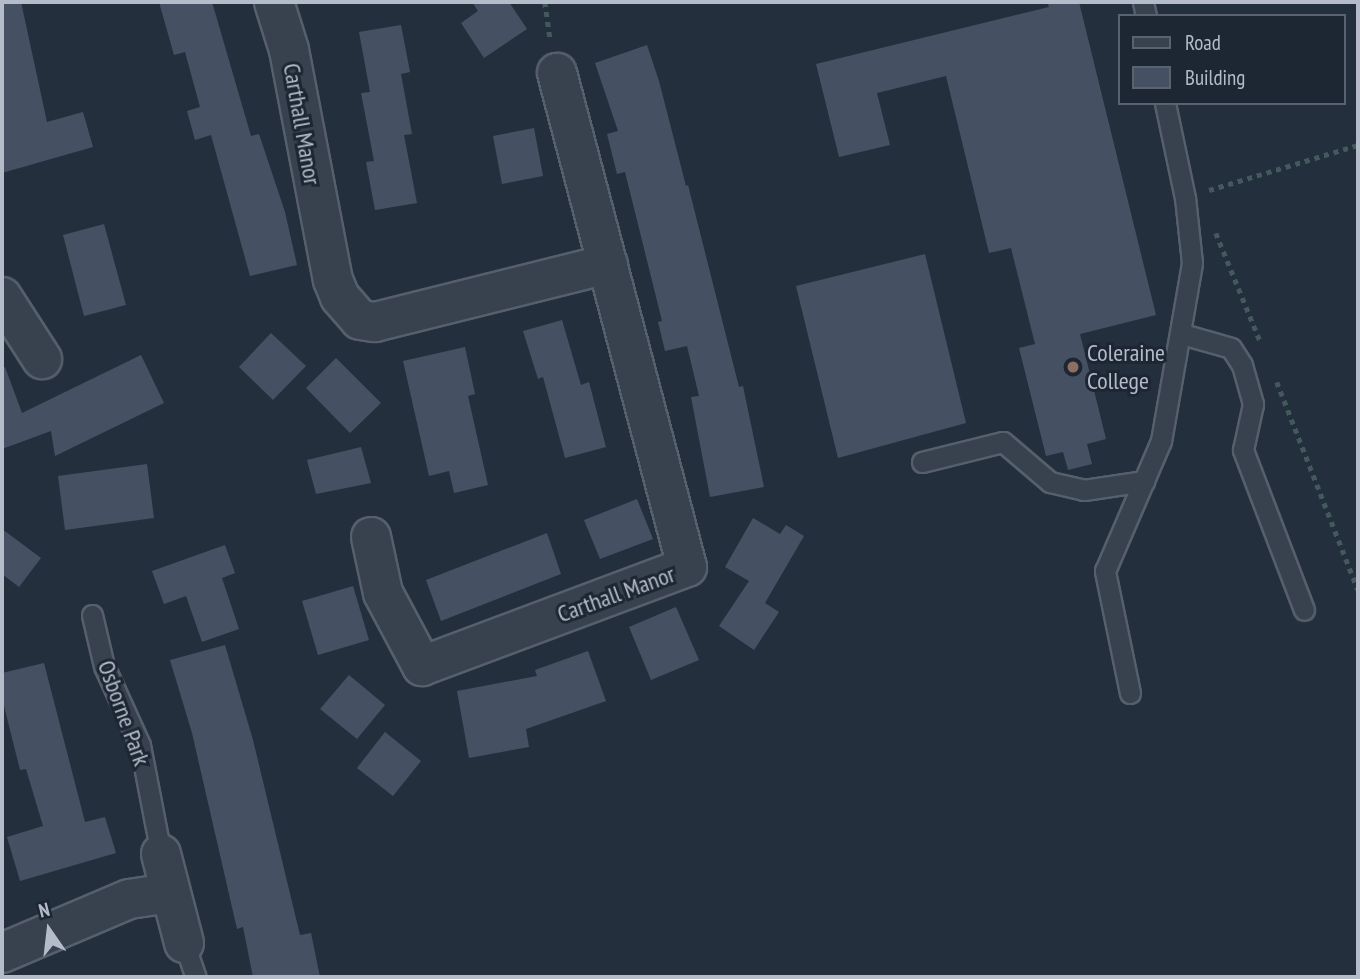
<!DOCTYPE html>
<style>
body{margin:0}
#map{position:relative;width:1360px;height:979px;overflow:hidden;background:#242f3e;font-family:"PT Sans Narrow",sans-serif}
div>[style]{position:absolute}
.building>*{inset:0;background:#455162}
.path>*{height:4.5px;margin-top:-2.25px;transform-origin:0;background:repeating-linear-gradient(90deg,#44595c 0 5px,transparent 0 10px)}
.roads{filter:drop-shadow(2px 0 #565f6c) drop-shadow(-2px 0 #565f6c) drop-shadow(0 2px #565f6c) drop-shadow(0 -2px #565f6c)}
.lane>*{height:19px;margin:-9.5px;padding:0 9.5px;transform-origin:9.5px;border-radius:9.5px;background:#38414e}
.street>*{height:38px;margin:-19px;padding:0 19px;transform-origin:19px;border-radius:19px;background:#38414e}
.dots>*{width:19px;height:19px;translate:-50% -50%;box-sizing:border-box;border:4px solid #1d2633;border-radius:50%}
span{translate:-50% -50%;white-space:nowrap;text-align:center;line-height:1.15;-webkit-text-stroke:6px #1d2633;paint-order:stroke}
.street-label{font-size:24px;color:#b4bcc9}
.poi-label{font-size:24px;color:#b4bcc9}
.left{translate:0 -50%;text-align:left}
.frame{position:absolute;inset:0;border:4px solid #b4bcc9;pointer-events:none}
.legend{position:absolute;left:1118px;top:14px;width:228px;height:91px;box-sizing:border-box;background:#1d2633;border:2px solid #59626f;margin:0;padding:9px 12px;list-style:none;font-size:21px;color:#b4bcc9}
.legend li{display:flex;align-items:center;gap:14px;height:35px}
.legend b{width:35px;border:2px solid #59626f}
.north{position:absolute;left:14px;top:895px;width:70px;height:70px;-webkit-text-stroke:5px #1d2633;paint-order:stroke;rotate:346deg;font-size:19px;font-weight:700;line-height:28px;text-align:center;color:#b4bcc9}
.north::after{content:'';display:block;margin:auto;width:24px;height:32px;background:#b4bcc9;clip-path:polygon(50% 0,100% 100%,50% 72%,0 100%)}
</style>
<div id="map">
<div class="building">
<i style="clip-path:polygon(2px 2px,21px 2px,47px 122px,83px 112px,93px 147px,2px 173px)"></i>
<i style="clip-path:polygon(159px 2px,212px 2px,251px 136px,259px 134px,285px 212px,297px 265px,250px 276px,211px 135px,195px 140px,187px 111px,200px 107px,185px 52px,174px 55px)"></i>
<i style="clip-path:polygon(472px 2px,509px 2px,527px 29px,484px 58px,461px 23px,478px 11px)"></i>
<i style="clip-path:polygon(1047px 2px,1079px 2px,1156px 315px,1080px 334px,1106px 439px,1087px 444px,1092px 464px,1068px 470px,1063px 452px,1046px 456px,1019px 348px,1035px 344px,1011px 248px,989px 253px,946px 76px,877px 93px,890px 145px,839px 157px,816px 64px,1049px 7px)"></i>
<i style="clip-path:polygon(401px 25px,410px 72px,401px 74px,412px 134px,404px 135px,417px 203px,375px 210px,366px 162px,374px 161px,361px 93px,370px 92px,359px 32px)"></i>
<i style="clip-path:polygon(647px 45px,659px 81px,686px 186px,688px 185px,739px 387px,743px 386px,764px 487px,710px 497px,691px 397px,699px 396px,687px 346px,665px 351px,658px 322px,662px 321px,625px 172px,617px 174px,607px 134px,618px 131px,595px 63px)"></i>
<i style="clip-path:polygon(534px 128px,543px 176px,502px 184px,493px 136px)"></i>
<i style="clip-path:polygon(104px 224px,126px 305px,84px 316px,63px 235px)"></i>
<i style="clip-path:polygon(925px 254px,966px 423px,838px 458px,796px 286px)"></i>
<i style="clip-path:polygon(562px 320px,581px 385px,589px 382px,606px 447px,565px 458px,543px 377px,538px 379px,523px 331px)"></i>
<i style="clip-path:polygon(271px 333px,306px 366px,273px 400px,239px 367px)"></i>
<i style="clip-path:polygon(465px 347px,475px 394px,468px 396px,488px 485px,454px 493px,449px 471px,429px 476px,403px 361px)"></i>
<i style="clip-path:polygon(141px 355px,164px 403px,55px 456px,51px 431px,2px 449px,2px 368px,5px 367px,22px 413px)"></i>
<i style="clip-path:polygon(336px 358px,381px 403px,350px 433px,306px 388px)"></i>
<i style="clip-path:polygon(361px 447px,371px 483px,316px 494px,307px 460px)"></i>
<i style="clip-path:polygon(147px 464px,154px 518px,65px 530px,58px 476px)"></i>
<i style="clip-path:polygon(637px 499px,653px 539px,600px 559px,584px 520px)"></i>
<i style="clip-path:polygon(753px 518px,780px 534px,786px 525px,804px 536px,765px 603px,779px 612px,754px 650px,719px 626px,749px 581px,725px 567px)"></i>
<i style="clip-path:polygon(2px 529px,41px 558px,19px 587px,2px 574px)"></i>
<i style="clip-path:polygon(547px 533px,561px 574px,441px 621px,426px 580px)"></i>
<i style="clip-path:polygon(225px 545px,235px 573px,222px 578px,239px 629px,202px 642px,186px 596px,164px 604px,152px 571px)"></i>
<i style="clip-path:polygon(353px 586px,369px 640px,318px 655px,302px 601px)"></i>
<i style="clip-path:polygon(676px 607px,699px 660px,651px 680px,629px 627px)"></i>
<i style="clip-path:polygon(225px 645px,253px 740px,300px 935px,311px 933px,320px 977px,253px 977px,243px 927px,237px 929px,192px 733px,170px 660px)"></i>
<i style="clip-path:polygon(588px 651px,606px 701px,526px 729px,529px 747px,469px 758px,457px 691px,537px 676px,535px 670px)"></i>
<i style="clip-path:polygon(44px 663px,85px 822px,105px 817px,116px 853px,20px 881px,7px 837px,43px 826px,26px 769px,20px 770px,2px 698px,2px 673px)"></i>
<i style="clip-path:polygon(349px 675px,385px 705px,357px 739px,320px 709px)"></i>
<i style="clip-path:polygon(385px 732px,421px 761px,393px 796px,357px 768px)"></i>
</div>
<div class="path">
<i style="left:545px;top:2px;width:37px;rotate:82deg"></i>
<i style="left:1209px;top:190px;width:156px;rotate:-16.8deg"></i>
<i style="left:1216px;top:233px;width:117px;rotate:67.8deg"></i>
<i style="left:1277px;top:382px;width:223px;rotate:68.7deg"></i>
</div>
<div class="roads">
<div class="lane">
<i style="left:1143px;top:2px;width:14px;rotate:78deg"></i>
<i style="left:1182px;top:334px;width:51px;rotate:15.9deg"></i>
<i style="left:1231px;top:348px;width:20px;rotate:57deg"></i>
<i style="left:1242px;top:365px;width:41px;rotate:74.2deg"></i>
<i style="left:1253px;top:404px;width:47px;rotate:102.3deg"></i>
<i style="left:1243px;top:450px;width:171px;rotate:69.1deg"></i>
<i style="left:922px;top:462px;width:83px;rotate:-13.9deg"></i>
<i style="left:1003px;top:442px;width:62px;rotate:40.4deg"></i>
<i style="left:1050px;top:482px;width:35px;rotate:13deg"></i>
<i style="left:1084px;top:490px;width:61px;rotate:-8.5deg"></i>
<i style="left:92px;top:615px;width:52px;rotate:76.8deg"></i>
<i style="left:104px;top:666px;width:87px;rotate:65.5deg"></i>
<i style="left:140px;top:745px;width:111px;rotate:79.1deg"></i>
<i style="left:1130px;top:693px;width:125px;rotate:-101.6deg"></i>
<i style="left:1105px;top:571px;width:142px;rotate:-66.7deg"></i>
<i style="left:1161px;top:441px;width:181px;rotate:-80.1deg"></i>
<i style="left:1192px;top:263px;width:65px;rotate:-96.1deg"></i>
<i style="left:1185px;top:198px;width:97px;rotate:-101.9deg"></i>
<i style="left:184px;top:943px;width:36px;rotate:71deg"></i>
</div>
<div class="street">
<i style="left:274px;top:2px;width:50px;rotate:72.6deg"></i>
<i style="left:289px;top:50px;width:234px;rotate:79.2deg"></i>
<i style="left:333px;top:280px;width:18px;rotate:68deg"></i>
<i style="left:340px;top:297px;width:30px;rotate:49deg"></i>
<i style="left:360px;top:320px;width:15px;rotate:8deg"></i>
<i style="left:375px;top:322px;width:240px;rotate:-14deg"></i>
<i style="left:2px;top:297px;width:74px;rotate:57.2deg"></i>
<i style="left:371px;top:537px;width:57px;rotate:77.9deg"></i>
<i style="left:383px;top:593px;width:83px;rotate:61.9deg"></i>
<i style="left:422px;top:666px;width:283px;rotate:-20.5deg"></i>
<i style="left:687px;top:567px;width:511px;rotate:-104.74deg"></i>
<i style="left:161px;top:854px;width:92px;rotate:75.5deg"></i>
<i style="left:2px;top:953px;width:138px;rotate:-23deg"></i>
<i style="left:129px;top:899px;width:41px;rotate:-8.3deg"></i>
</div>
</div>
<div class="dots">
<i style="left:1073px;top:367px;background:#8d6e63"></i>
</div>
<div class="street-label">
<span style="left:302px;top:124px;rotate:80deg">Carthall Manor</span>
<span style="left:616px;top:594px;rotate:-20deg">Carthall Manor</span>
<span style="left:124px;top:713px;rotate:70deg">Osborne Park</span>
</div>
<div class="poi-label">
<span class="left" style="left:1087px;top:367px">Coleraine<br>College</span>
</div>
<div class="frame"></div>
<ul class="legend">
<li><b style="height:9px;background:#38414e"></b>Road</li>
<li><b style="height:19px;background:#455162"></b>Building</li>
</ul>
<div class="north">N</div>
</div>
